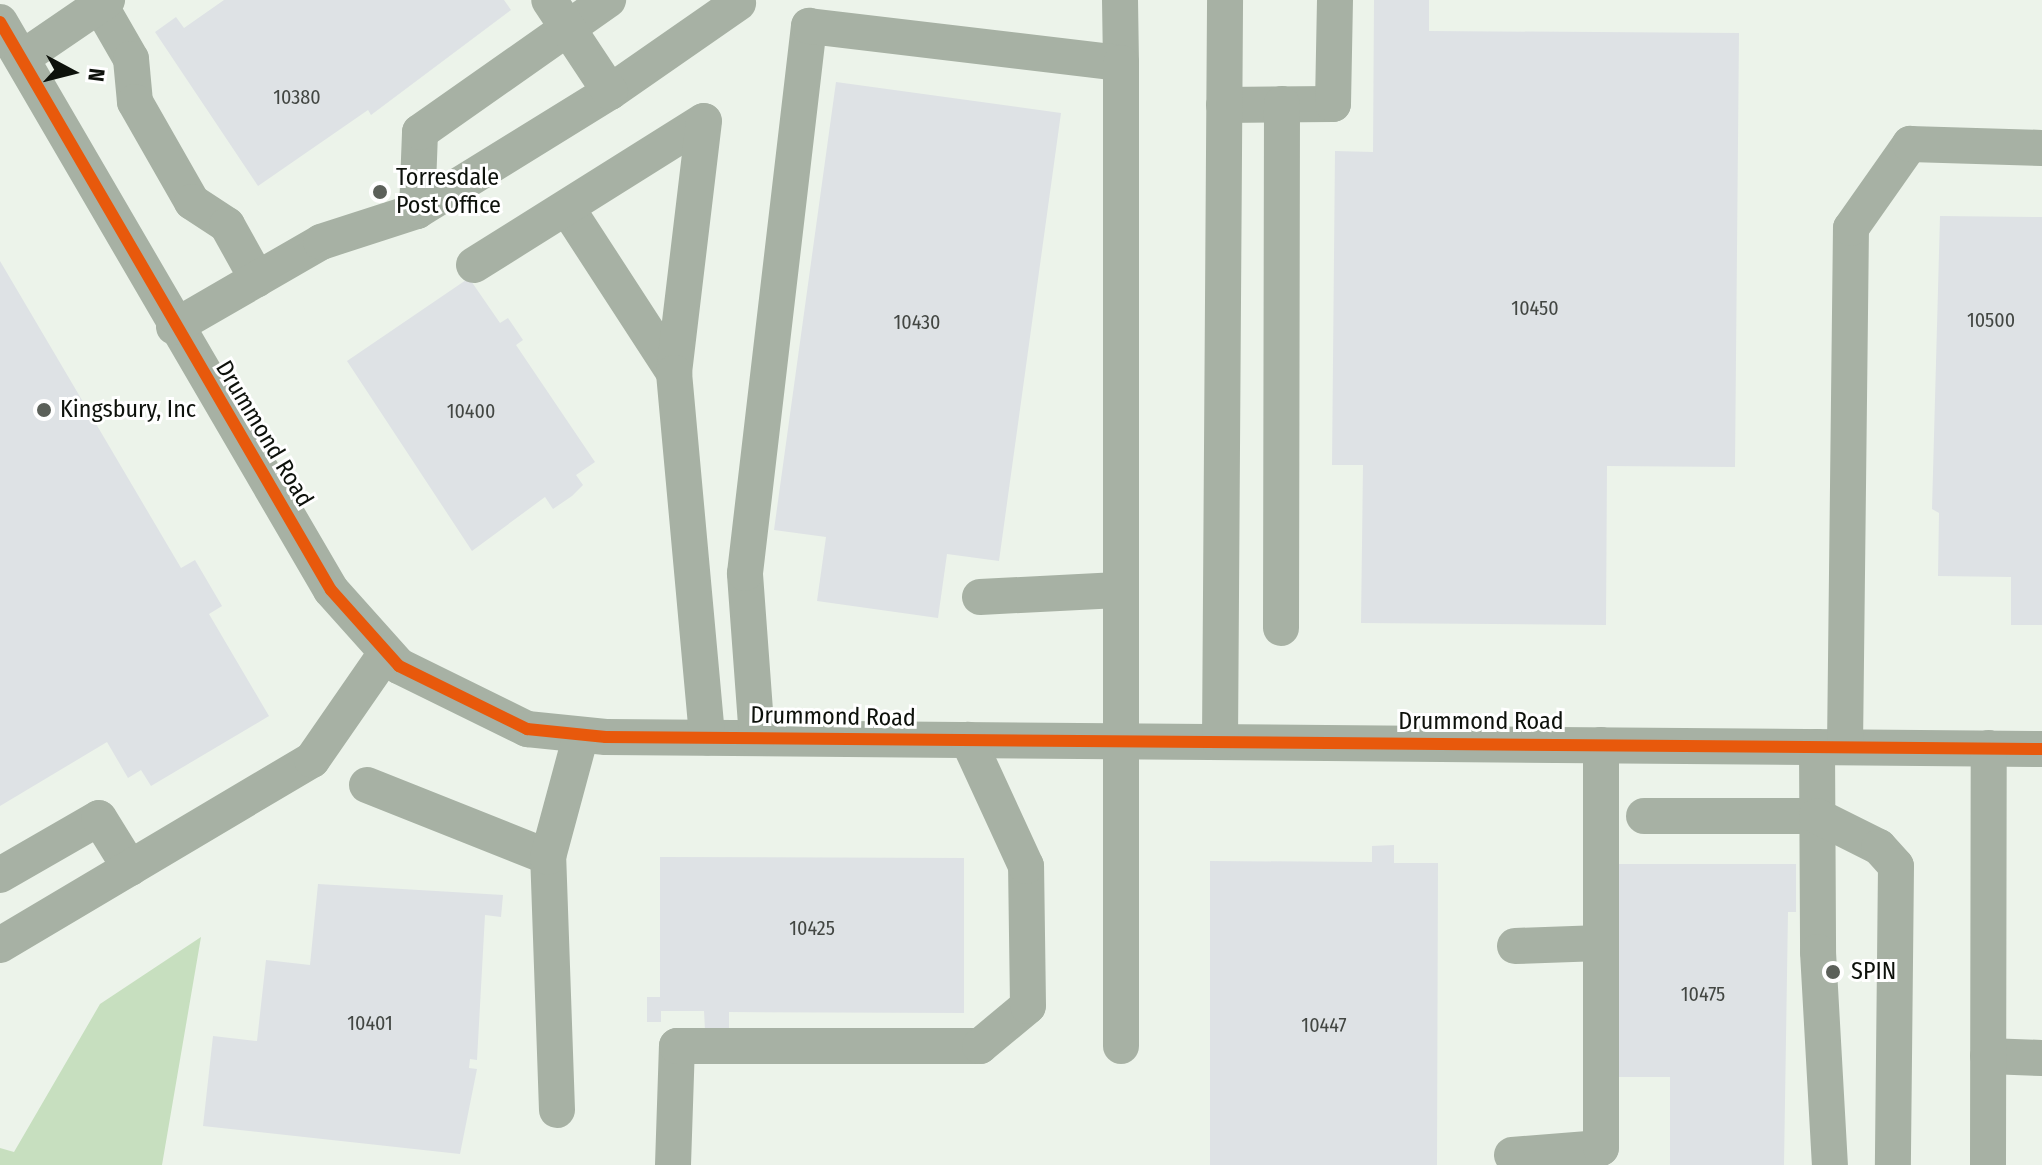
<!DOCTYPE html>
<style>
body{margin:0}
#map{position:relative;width:2042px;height:1165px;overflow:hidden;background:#ecf3ea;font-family:"Fira Sans Condensed",sans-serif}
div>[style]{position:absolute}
.green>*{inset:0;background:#c7dfbf}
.building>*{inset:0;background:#dee2e5}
.minor>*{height:36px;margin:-18px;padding:0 18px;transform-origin:18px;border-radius:18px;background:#a7b1a4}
.cycleway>*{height:12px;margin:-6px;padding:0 6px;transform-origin:6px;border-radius:6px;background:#e8590c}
.dots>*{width:22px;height:22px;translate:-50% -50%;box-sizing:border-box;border:4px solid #fff;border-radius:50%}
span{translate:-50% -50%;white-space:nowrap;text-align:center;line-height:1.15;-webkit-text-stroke:6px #fff;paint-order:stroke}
.number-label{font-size:20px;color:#424642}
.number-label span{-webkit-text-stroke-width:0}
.poi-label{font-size:24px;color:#0d110b}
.left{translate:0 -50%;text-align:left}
.street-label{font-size:24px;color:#0d110b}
.north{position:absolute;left:32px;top:32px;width:80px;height:80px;-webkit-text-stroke:6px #fff;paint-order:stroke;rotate:97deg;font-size:22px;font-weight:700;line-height:32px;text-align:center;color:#0d110b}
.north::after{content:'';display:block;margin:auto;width:28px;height:36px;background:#0d110b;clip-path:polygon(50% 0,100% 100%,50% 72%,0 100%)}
</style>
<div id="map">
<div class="green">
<i style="clip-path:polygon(201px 937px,162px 1165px,0 1165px,0 1148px,14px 1152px,100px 1004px)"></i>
</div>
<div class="building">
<i style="clip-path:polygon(224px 0,504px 0,511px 10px,371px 115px,368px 110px,258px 186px,155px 32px,176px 17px,184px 28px)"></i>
<i style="clip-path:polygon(1374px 0,1429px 0,1429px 31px,1739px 33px,1735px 467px,1607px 466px,1606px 625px,1361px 623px,1363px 465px,1332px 465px,1335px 151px,1373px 152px)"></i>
<i style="clip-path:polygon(836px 82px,1061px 113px,999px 561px,947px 554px,938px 618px,817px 601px,826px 537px,774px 530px)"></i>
<i style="clip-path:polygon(1940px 216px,2042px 217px,2042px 625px,2011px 625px,2011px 577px,1938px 576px,1939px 513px,1932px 509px)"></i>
<i style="clip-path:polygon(0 261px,181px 568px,195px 560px,222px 606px,209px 614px,269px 716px,151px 786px,141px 770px,128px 778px,107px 742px,0 806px)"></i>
<i style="clip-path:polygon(469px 278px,500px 323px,508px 318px,523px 340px,516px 345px,595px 462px,576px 475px,583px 485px,572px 496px,553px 509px,545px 497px,472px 551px,347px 361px)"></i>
<i style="clip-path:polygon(1394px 845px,1394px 863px,1438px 863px,1437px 1165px,1210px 1165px,1210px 861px,1372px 862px,1372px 846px)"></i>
<i style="clip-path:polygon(660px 857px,964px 858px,964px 1013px,729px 1012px,729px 1030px,705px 1030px,704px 1011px,661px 1011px,661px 1022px,647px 1022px,647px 997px,660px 997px)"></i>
<i style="clip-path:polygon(1617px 864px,1796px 864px,1796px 912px,1788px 912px,1784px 1165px,1670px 1165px,1670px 1077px,1617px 1077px)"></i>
<i style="clip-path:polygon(318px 884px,503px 895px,501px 917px,485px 915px,477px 1060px,470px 1059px,469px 1068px,477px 1069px,460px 1154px,203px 1126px,213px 1036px,257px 1041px,266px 960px,310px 965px)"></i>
</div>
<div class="minor">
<i style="left:1120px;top:0;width:63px;rotate:89.1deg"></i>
<i style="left:100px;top:5px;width:62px;rotate:60.1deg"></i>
<i style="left:131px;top:59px;width:43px;rotate:84.7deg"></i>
<i style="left:135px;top:102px;width:115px;rotate:60.3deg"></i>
<i style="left:192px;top:202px;width:42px;rotate:33.3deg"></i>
<i style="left:227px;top:225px;width:62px;rotate:60.9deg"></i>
<i style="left:0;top:22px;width:657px;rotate:59.77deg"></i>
<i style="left:331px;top:590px;width:102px;rotate:48.2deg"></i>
<i style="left:399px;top:666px;width:143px;rotate:26.2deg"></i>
<i style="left:527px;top:729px;width:79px;rotate:5.8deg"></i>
<i style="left:606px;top:737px;width:1436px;rotate:0.48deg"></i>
<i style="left:22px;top:58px;width:103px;rotate:-34.3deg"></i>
<i style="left:610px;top:92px;width:156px;rotate:-34.8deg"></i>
<i style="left:1224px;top:105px;width:109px;rotate:-0.5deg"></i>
<i style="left:1333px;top:104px;width:104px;rotate:-88.9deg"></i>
<i style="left:567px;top:208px;width:197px;rotate:57deg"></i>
<i style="left:417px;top:211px;width:79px;rotate:-87.8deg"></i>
<i style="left:420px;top:132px;width:230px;rotate:-35.1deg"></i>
<i style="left:474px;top:265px;width:271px;rotate:-32.1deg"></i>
<i style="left:704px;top:121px;width:254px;rotate:96.8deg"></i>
<i style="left:674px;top:373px;width:366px;rotate:84.8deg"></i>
<i style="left:174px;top:327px;width:170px;rotate:-30deg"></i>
<i style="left:321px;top:242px;width:101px;rotate:-17.9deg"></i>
<i style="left:417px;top:211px;width:227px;rotate:-31.7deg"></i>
<i style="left:610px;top:92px;width:110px;rotate:-123.5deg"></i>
<i style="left:980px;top:597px;width:138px;rotate:-2.9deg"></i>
<i style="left:1281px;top:628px;width:524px;rotate:-89.89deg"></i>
<i style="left:757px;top:738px;width:165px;rotate:-94.2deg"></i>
<i style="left:745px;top:573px;width:551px;rotate:-83.33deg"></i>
<i style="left:809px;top:26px;width:314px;rotate:6.8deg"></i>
<i style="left:1121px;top:63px;width:983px;rotate:90deg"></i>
<i style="left:1220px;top:742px;width:742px;rotate:-89.61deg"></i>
<i style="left:1817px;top:747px;width:205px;rotate:89.7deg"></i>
<i style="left:1818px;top:952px;width:213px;rotate:86.8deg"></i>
<i style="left:1845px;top:747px;width:519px;rotate:-89.34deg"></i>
<i style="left:1851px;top:228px;width:103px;rotate:-54.9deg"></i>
<i style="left:1910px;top:144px;width:132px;rotate:1.7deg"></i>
<i style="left:367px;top:785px;width:195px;rotate:21.7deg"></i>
<i style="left:1644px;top:816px;width:173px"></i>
<i style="left:1817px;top:816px;width:69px;rotate:26.6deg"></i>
<i style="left:1879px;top:847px;width:25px;rotate:48deg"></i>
<i style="left:1896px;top:866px;width:299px;rotate:90.6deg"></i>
<i style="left:0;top:875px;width:114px;rotate:-29.9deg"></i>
<i style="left:99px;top:818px;width:59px;rotate:58.2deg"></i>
<i style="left:0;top:945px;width:363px;rotate:-30.7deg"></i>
<i style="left:312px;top:760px;width:130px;rotate:-55.3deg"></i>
<i style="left:1515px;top:946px;width:86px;rotate:-2deg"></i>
<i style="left:1988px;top:1056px;width:54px;rotate:2.1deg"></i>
<i style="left:557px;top:1110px;width:253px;rotate:-92deg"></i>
<i style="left:548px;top:857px;width:126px;rotate:-74.9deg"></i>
<i style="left:1512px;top:1155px;width:89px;rotate:-4.5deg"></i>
<i style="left:1601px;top:1148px;width:403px;rotate:-90deg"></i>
<i style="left:673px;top:1165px;width:119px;rotate:-88.1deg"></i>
<i style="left:677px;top:1046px;width:303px"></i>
<i style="left:980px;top:1046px;width:62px;rotate:-39.8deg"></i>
<i style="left:1028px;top:1006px;width:140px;rotate:-90.8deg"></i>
<i style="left:1026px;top:866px;width:139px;rotate:-114.7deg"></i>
<i style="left:1988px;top:1165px;width:417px;rotate:-89.9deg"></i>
</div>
<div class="cycleway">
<i style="left:0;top:22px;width:657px;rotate:59.77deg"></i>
<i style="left:331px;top:590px;width:102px;rotate:48.2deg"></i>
<i style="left:399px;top:666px;width:143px;rotate:26.2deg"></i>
<i style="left:527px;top:729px;width:79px;rotate:5.8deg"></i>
<i style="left:606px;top:737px;width:1436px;rotate:0.48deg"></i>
</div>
<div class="dots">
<i style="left:380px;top:192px;background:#5b6059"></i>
<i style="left:44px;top:410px;background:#5b6059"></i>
<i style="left:1833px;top:972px;background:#5b6059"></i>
</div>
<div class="number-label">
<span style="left:297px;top:97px">10380</span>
<span style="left:1535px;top:308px">10450</span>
<span style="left:1991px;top:320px">10500</span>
<span style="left:917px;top:322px">10430</span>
<span style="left:471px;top:411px">10400</span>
<span style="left:812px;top:928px">10425</span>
<span style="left:1703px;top:994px">10475</span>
<span style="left:370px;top:1023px">10401</span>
<span style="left:1324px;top:1025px">10447</span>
</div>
<div class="poi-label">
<span class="left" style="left:396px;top:192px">Torresdale<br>Post Office</span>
<span class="left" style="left:60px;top:410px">Kingsbury, Inc</span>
<span class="left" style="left:1851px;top:972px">SPIN</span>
</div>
<div class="street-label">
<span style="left:264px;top:434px;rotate:59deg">Drummond Road</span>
<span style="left:833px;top:717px;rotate:1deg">Drummond Road</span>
<span style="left:1481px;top:722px">Drummond Road</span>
</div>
<div class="north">N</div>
</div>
